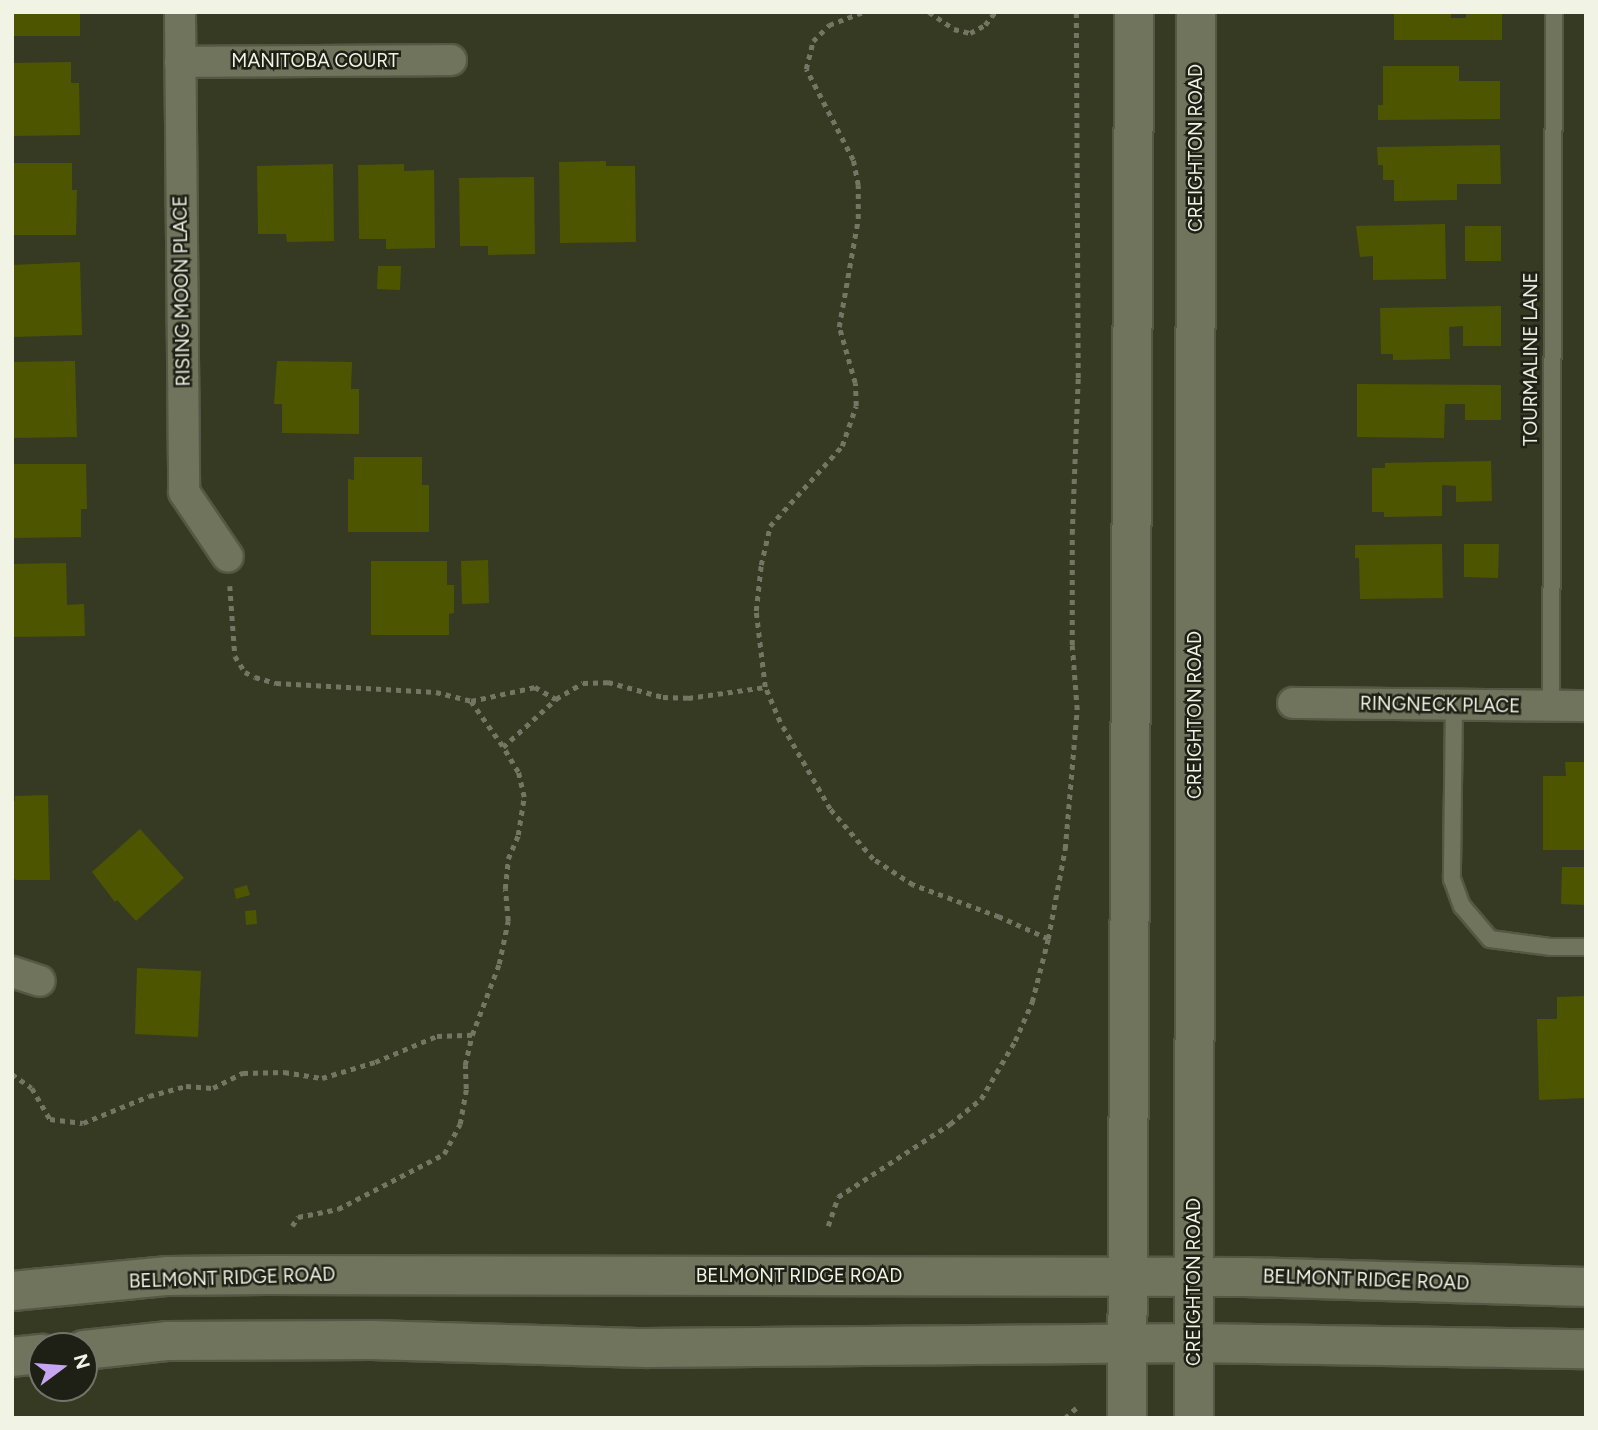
<!DOCTYPE html>
<style>
body{margin:0}
#map{position:relative;width:1598px;height:1430px;overflow:hidden;background:#363a23;font-family:Figtree,sans-serif}
div>[style]{position:absolute}
.building>*{inset:0;background:#4e5500}
.path>*{height:4.5px;margin-top:-2.25px;transform-origin:0;background:repeating-linear-gradient(90deg,#737662 0 5px,transparent 0 10px)}
.roads{filter:drop-shadow(2px 0 #555844) drop-shadow(-2px 0 #555844) drop-shadow(0 2px #555844) drop-shadow(0 -2px #555844)}
.service>*{height:16px;margin:-8px;padding:0 8px;transform-origin:8px;border-radius:8px;background:#70745c}
.minor>*{height:30px;margin:-15px;padding:0 15px;transform-origin:15px;border-radius:15px;background:#70745c}
.tertiary>*{height:38px;margin:-19px;padding:0 19px;transform-origin:19px;border-radius:19px;background:#70745c}
.secondary>*{height:38px;margin:-19px;padding:0 19px;transform-origin:19px;border-radius:19px;background:#70745c}
span{translate:-50% -50%;white-space:nowrap;text-align:center;line-height:1.15;-webkit-text-stroke:5px #1e2016;paint-order:stroke}
.street-label{font-size:19px;color:#f1f3e5}
.frame{position:absolute;inset:0;border:14px solid #f1f3e5;pointer-events:none}
.north{position:absolute;left:28px;top:1332px;width:70px;height:70px;box-sizing:border-box;background:#1e2016;border:2px solid #727469;border-radius:50%;rotate:74deg;font-size:19px;font-weight:700;line-height:28px;text-align:center;color:#f1f3e5}
.north::after{content:'';display:block;margin:auto;width:24px;height:32px;background:#c6a6f0;clip-path:polygon(50% 0,100% 100%,50% 72%,0 100%)}
</style>
<div id="map">
<div class="building">
<i style="clip-path:polygon(12px 12px,80px 12px,80px 36px,12px 36px)"></i>
<i style="clip-path:polygon(1394px 12px,1451px 12px,1451px 18px,1466px 18px,1466px 12px,1502px 12px,1502px 40px,1394px 40px)"></i>
<i style="clip-path:polygon(71px 62px,71px 83px,79px 83px,80px 135px,12px 136px,12px 63px)"></i>
<i style="clip-path:polygon(1383px 66px,1459px 66px,1459px 81px,1500px 81px,1500px 119px,1378px 120px,1378px 105px,1383px 105px)"></i>
<i style="clip-path:polygon(1500px 145px,1501px 184px,1457px 184px,1457px 200px,1394px 201px,1394px 180px,1383px 180px,1383px 165px,1378px 165px,1377px 147px)"></i>
<i style="clip-path:polygon(606px 161px,606px 166px,635px 166px,636px 242px,560px 243px,559px 162px)"></i>
<i style="clip-path:polygon(12px 163px,72px 163px,72px 190px,77px 190px,76px 235px,12px 235px)"></i>
<i style="clip-path:polygon(333px 164px,334px 241px,287px 242px,286px 234px,258px 234px,257px 166px)"></i>
<i style="clip-path:polygon(404px 164px,404px 171px,434px 170px,435px 248px,386px 249px,386px 239px,359px 239px,358px 165px)"></i>
<i style="clip-path:polygon(534px 177px,535px 254px,488px 255px,488px 246px,460px 246px,459px 178px)"></i>
<i style="clip-path:polygon(1445px 224px,1446px 279px,1373px 280px,1373px 256px,1360px 257px,1356px 226px)"></i>
<i style="clip-path:polygon(1465px 226px,1501px 226px,1501px 261px,1465px 261px)"></i>
<i style="clip-path:polygon(80px 262px,82px 335px,12px 337px,12px 265px)"></i>
<i style="clip-path:polygon(378px 266px,401px 266px,400px 290px,377px 289px)"></i>
<i style="clip-path:polygon(1501px 306px,1501px 346px,1463px 346px,1463px 326px,1449px 327px,1450px 359px,1393px 360px,1393px 354px,1381px 354px,1380px 308px)"></i>
<i style="clip-path:polygon(75px 361px,77px 437px,12px 438px,12px 362px)"></i>
<i style="clip-path:polygon(277px 361px,352px 362px,351px 389px,359px 389px,359px 434px,282px 433px,282px 404px,274px 404px)"></i>
<i style="clip-path:polygon(1357px 384px,1501px 385px,1501px 420px,1465px 420px,1465px 404px,1445px 404px,1444px 438px,1357px 437px)"></i>
<i style="clip-path:polygon(354px 457px,422px 457px,422px 485px,429px 485px,429px 532px,348px 532px,348px 479px,354px 480px)"></i>
<i style="clip-path:polygon(1491px 461px,1492px 501px,1456px 502px,1456px 486px,1442px 485px,1442px 516px,1384px 517px,1384px 512px,1372px 512px,1372px 468px,1385px 468px,1385px 463px)"></i>
<i style="clip-path:polygon(12px 464px,86px 464px,87px 509px,81px 509px,81px 537px,12px 538px)"></i>
<i style="clip-path:polygon(1442px 544px,1443px 598px,1360px 599px,1359px 558px,1355px 558px,1355px 545px)"></i>
<i style="clip-path:polygon(1464px 544px,1499px 544px,1498px 578px,1464px 577px)"></i>
<i style="clip-path:polygon(488px 560px,489px 603px,462px 604px,461px 561px)"></i>
<i style="clip-path:polygon(371px 561px,447px 561px,447px 585px,454px 585px,454px 613px,449px 614px,449px 635px,371px 635px)"></i>
<i style="clip-path:polygon(66px 563px,67px 605px,84px 604px,85px 636px,12px 637px,12px 564px)"></i>
<i style="clip-path:polygon(1565px 762px,1586px 762px,1586px 850px,1543px 850px,1543px 776px,1566px 776px)"></i>
<i style="clip-path:polygon(48px 795px,50px 880px,15px 880px,12px 873px,12px 801px,15px 801px,15px 796px)"></i>
<i style="clip-path:polygon(140px 829px,184px 878px,136px 921px,117px 900px,115px 902px,92px 872px)"></i>
<i style="clip-path:polygon(1562px 867px,1586px 867px,1586px 905px,1561px 904px)"></i>
<i style="clip-path:polygon(247px 885px,250px 895px,236px 899px,234px 889px)"></i>
<i style="clip-path:polygon(256px 910px,257px 924px,246px 925px,245px 911px)"></i>
<i style="clip-path:polygon(137px 968px,201px 971px,198px 1037px,135px 1034px)"></i>
<i style="clip-path:polygon(1586px 996px,1586px 1098px,1539px 1100px,1537px 1019px,1557px 1019px,1557px 997px)"></i>
</div>
<div class="path">
<i style="left:929px;top:12px;width:30px;rotate:34deg"></i>
<i style="left:954px;top:29px;width:16px;rotate:14deg"></i>
<i style="left:970px;top:33px;width:17px;rotate:-28deg"></i>
<i style="left:985px;top:25px;width:16px;rotate:-52deg"></i>
<i style="left:230px;top:586px;width:70px;rotate:85.9deg"></i>
<i style="left:235px;top:656px;width:19px;rotate:58deg"></i>
<i style="left:245px;top:672px;width:11px;rotate:27deg"></i>
<i style="left:255px;top:677px;width:22px;rotate:16deg"></i>
<i style="left:276px;top:683px;width:160px;rotate:3.2deg"></i>
<i style="left:436px;top:692px;width:36px;rotate:14deg"></i>
<i style="left:471px;top:701px;width:66px;rotate:-12.3deg"></i>
<i style="left:535px;top:687px;width:24px;rotate:30deg"></i>
<i style="left:471px;top:701px;width:55px;rotate:54.6deg"></i>
<i style="left:1048px;top:939px;width:92px;rotate:-79.3deg"></i>
<i style="left:1065px;top:849px;width:140px;rotate:-85.1deg"></i>
<i style="left:1077px;top:710px;width:65px;rotate:-94.4deg"></i>
<i style="left:1072px;top:645px;width:111px;rotate:-90deg"></i>
<i style="left:1072px;top:534px;width:156px;rotate:-87.8deg"></i>
<i style="left:1078px;top:378px;width:366px;rotate:-90.3deg"></i>
<i style="left:12px;top:1074px;width:24px;rotate:35deg"></i>
<i style="left:32px;top:1088px;width:36px;rotate:60deg"></i>
<i style="left:50px;top:1119px;width:33px;rotate:7deg"></i>
<i style="left:83px;top:1123px;width:71px;rotate:-22.2deg"></i>
<i style="left:149px;top:1096px;width:38px;rotate:-15deg"></i>
<i style="left:186px;top:1086px;width:27px;rotate:4deg"></i>
<i style="left:213px;top:1088px;width:34px;rotate:-27deg"></i>
<i style="left:243px;top:1073px;width:41px;rotate:-1.4deg"></i>
<i style="left:284px;top:1072px;width:38px;rotate:9deg"></i>
<i style="left:322px;top:1078px;width:55px;rotate:-16.8deg"></i>
<i style="left:375px;top:1062px;width:67px;rotate:-22.8deg"></i>
<i style="left:437px;top:1036px;width:35px;rotate:-2deg"></i>
<i style="left:472px;top:1035px;width:76px;rotate:-69.2deg"></i>
<i style="left:499px;top:964px;width:44px;rotate:-78.2deg"></i>
<i style="left:508px;top:921px;width:32px;rotate:-95deg"></i>
<i style="left:505px;top:889px;width:30px;rotate:-84deg"></i>
<i style="left:508px;top:859px;width:26px;rotate:-67deg"></i>
<i style="left:518px;top:835px;width:38px;rotate:-81deg"></i>
<i style="left:524px;top:797px;width:26px;rotate:-103deg"></i>
<i style="left:518px;top:772px;width:29px;rotate:-121deg"></i>
<i style="left:503px;top:747px;width:72px;rotate:-42.2deg"></i>
<i style="left:556px;top:699px;width:31px;rotate:-31deg"></i>
<i style="left:583px;top:683px;width:25px;rotate:-2deg"></i>
<i style="left:608px;top:682px;width:57px;rotate:15.3deg"></i>
<i style="left:663px;top:697px;width:25px;rotate:2deg"></i>
<i style="left:688px;top:698px;width:78px;rotate:-8.1deg"></i>
<i style="left:292px;top:1226px;width:11px;rotate:-56deg"></i>
<i style="left:298px;top:1217px;width:41px;rotate:-11.3deg"></i>
<i style="left:338px;top:1209px;width:119px;rotate:-27.4deg"></i>
<i style="left:444px;top:1154px;width:34px;rotate:-62deg"></i>
<i style="left:460px;top:1124px;width:36px;rotate:-80deg"></i>
<i style="left:466px;top:1089px;width:24px;rotate:-92deg"></i>
<i style="left:465px;top:1065px;width:31px;rotate:-77deg"></i>
<i style="left:828px;top:1226px;width:31px;rotate:-71deg"></i>
<i style="left:838px;top:1197px;width:134px;rotate:-33.1deg"></i>
<i style="left:950px;top:1124px;width:40px;rotate:-39deg"></i>
<i style="left:981px;top:1099px;width:67px;rotate:-59.6deg"></i>
<i style="left:1015px;top:1041px;width:43px;rotate:-66.4deg"></i>
<i style="left:1032px;top:1002px;width:65px;rotate:-75.7deg"></i>
<i style="left:1048px;top:939px;width:54px;rotate:-155.8deg"></i>
<i style="left:999px;top:917px;width:92px;rotate:-159.6deg"></i>
<i style="left:913px;top:885px;width:48px;rotate:-147deg"></i>
<i style="left:873px;top:859px;width:66px;rotate:-130.7deg"></i>
<i style="left:830px;top:809px;width:100px;rotate:-119.9deg"></i>
<i style="left:780px;top:722px;width:38px;rotate:-113deg"></i>
<i style="left:765px;top:687px;width:77px;rotate:-96.8deg"></i>
<i style="left:756px;top:611px;width:46px;rotate:-83.8deg"></i>
<i style="left:761px;top:565px;width:40px;rotate:-77deg"></i>
<i style="left:770px;top:526px;width:108px;rotate:-48deg"></i>
<i style="left:842px;top:446px;width:42px;rotate:-70.7deg"></i>
<i style="left:856px;top:406px;width:23px;rotate:-92deg"></i>
<i style="left:855px;top:383px;width:58px;rotate:-105.9deg"></i>
<i style="left:839px;top:327px;width:110px;rotate:-80deg"></i>
<i style="left:858px;top:219px;width:34px;rotate:-90deg"></i>
<i style="left:858px;top:185px;width:25px;rotate:-101deg"></i>
<i style="left:853px;top:160px;width:102px;rotate:-117.3deg"></i>
<i style="left:806px;top:69px;width:29px;rotate:-76deg"></i>
<i style="left:813px;top:41px;width:23px;rotate:-45deg"></i>
<i style="left:829px;top:25px;width:36px;rotate:-21deg"></i>
<i style="left:1065px;top:1418px;width:15px;rotate:-42deg"></i>
</div>
<div class="roads">
<div class="service">
<i style="left:1454px;top:705px;width:174px;rotate:90.7deg"></i>
<i style="left:1452px;top:879px;width:29px;rotate:70deg"></i>
<i style="left:1462px;top:906px;width:43px;rotate:49.7deg"></i>
<i style="left:1490px;top:939px;width:62px;rotate:7.5deg"></i>
<i style="left:1551px;top:947px;width:35px"></i>
<i style="left:1551px;top:707px;width:695px;rotate:-89.75deg"></i>
</div>
<div class="minor">
<i style="left:180px;top:12px;width:480px;rotate:89.5deg"></i>
<i style="left:184px;top:492px;width:78px;rotate:55.9deg"></i>
<i style="left:180px;top:62px;width:271px;rotate:-0.4deg"></i>
<i style="left:1293px;top:703px;width:293px;rotate:0.6deg"></i>
<i style="left:12px;top:972px;width:29px;rotate:18deg"></i>
</div>
<div class="tertiary">
<i style="left:1127px;top:1418px;width:1406px;rotate:-89.71deg"></i>
<i style="left:1194px;top:1418px;width:1406px;rotate:-89.92deg"></i>
</div>
<div class="secondary">
<i style="left:12px;top:1291px;width:157px;rotate:-5.5deg"></i>
<i style="left:168px;top:1276px;width:97px;rotate:-0.6deg"></i>
<i style="left:265px;top:1275px;width:980px;rotate:0.12deg"></i>
<i style="left:1245px;top:1277px;width:341px;rotate:1.7deg"></i>
<i style="left:84px;top:1350px;width:83px;rotate:-6.2deg"></i>
<i style="left:167px;top:1341px;width:205px;rotate:-0.3deg"></i>
<i style="left:372px;top:1340px;width:274px;rotate:1.7deg"></i>
<i style="left:646px;top:1348px;width:549px;rotate:-0.52deg"></i>
<i style="left:1195px;top:1343px;width:391px;rotate:0.9deg"></i>
<i style="left:12px;top:1357px;width:30px;rotate:-6deg"></i>
</div>
</div>
<div class="street-label">
<span style="left:315px;top:61px">MANITOBA COURT</span>
<span style="left:1196px;top:148px;rotate:-90deg">CREIGHTON ROAD</span>
<span style="left:182px;top:291px;rotate:-91deg">RISING MOON PLACE</span>
<span style="left:1531px;top:359px;rotate:-90deg">TOURMALINE LANE</span>
<span style="left:1440px;top:705px;rotate:1deg">RINGNECK PLACE</span>
<span style="left:1195px;top:715px;rotate:-90deg">CREIGHTON ROAD</span>
<span style="left:799px;top:1276px">BELMONT RIDGE ROAD</span>
<span style="left:232px;top:1278px;rotate:-2deg">BELMONT RIDGE ROAD</span>
<span style="left:1366px;top:1280px;rotate:2deg">BELMONT RIDGE ROAD</span>
<span style="left:1194px;top:1282px;rotate:-90deg">CREIGHTON ROAD</span>
</div>
<div class="frame"></div>
<div class="north">N</div>
</div>
